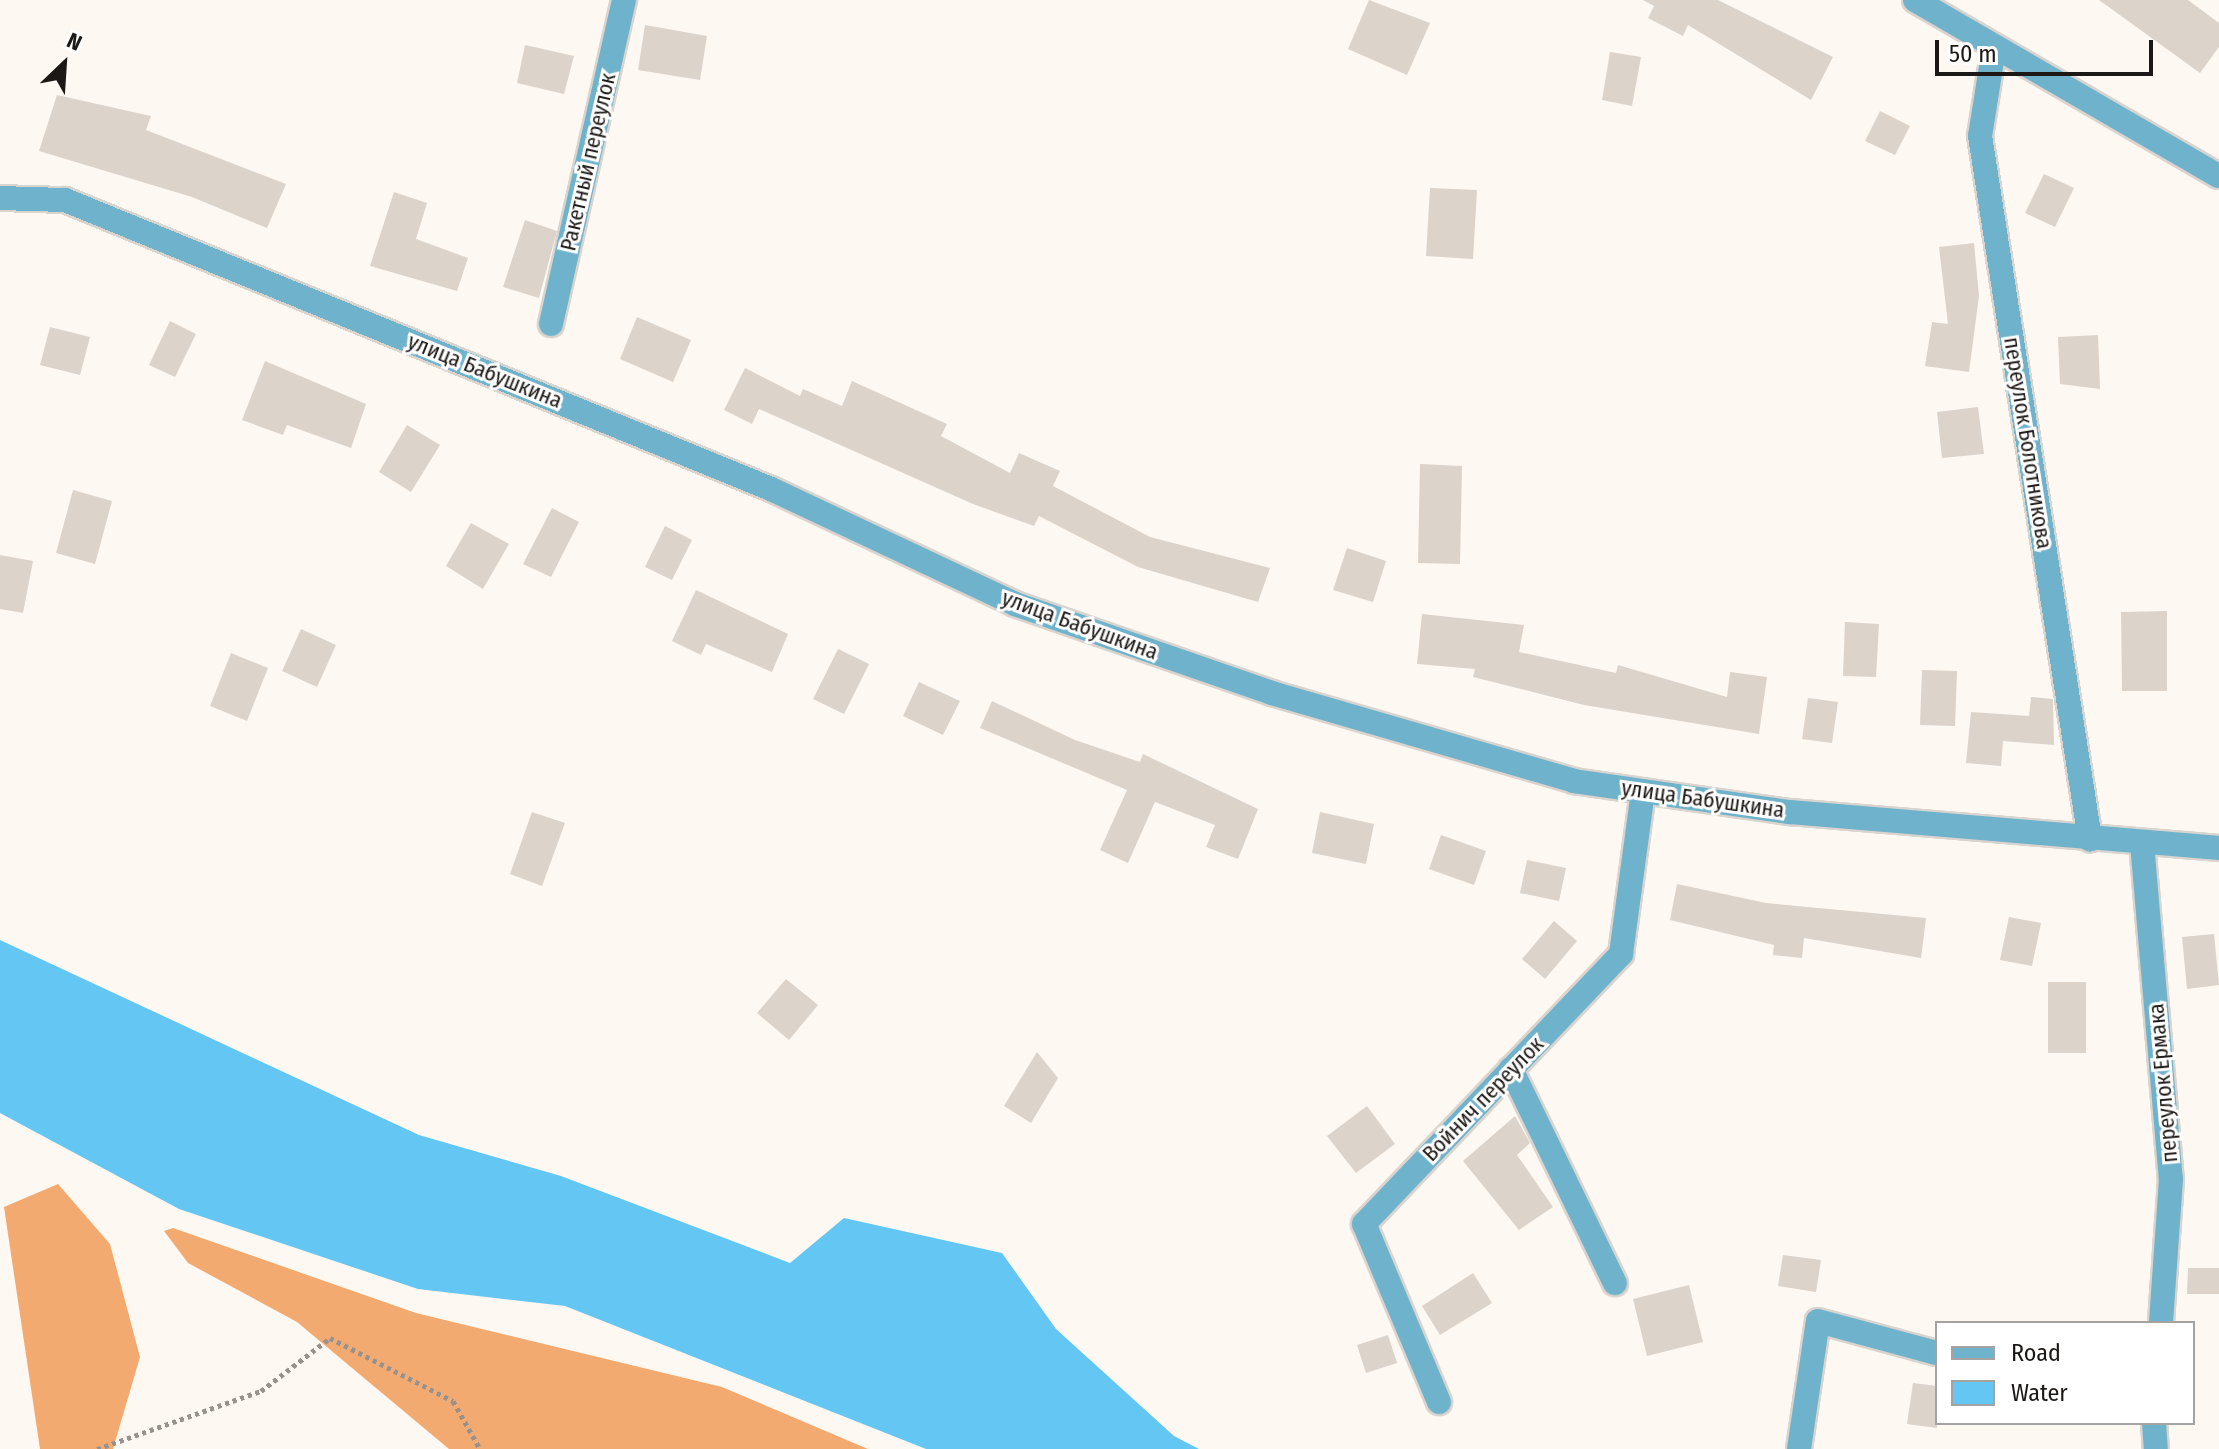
<!DOCTYPE html>
<meta charset="utf-8">
<style>
body{margin:0}
#map{position:relative;width:2219px;height:1449px;overflow:hidden;background:#fef8f3;font-family:"Fira Sans Condensed",sans-serif}
div>[style]{position:absolute}
.forest>*{inset:0;background:#f3aa71}
.water>*{inset:0;background:#64c6f3}
.building>*{inset:0;background:#dcd3ca}
.path>*{height:5px;margin-top:-2.5px;transform-origin:0;background:repeating-linear-gradient(90deg,#98928e 0 4px,transparent 0 8px)}
.roads{filter:drop-shadow(2px 0 #dad4cf) drop-shadow(-2px 0 #dad4cf) drop-shadow(0 2px #dad4cf) drop-shadow(0 -2px #dad4cf)}
.minor>*{height:24px;margin:-12px;padding:0 12px;transform-origin:12px;border-radius:12px;background:#6eb2cb}
span{translate:-50% -50%;white-space:nowrap;text-align:center;line-height:1.15;-webkit-text-stroke:6px #fff;paint-order:stroke}
.street-label{font-size:22px;color:#1c1815}
.legend{position:absolute;left:1935px;top:1321px;width:260px;height:104px;box-sizing:border-box;background:#fff;border:2px solid #a4a3a1;margin:0;padding:10px 14px;list-style:none;font-size:24px;color:#1c1815}
.legend li{display:flex;align-items:center;gap:16px;height:40px}
.legend b{width:40px;border:2px solid #a4a3a1}
.north{position:absolute;left:24px;top:24px;width:80px;height:80px;-webkit-text-stroke:6px #fff;paint-order:stroke;rotate:25deg;font-size:22px;font-weight:700;line-height:32px;text-align:center;color:#1c1815}
.north::after{content:'';display:block;margin:auto;width:28px;height:36px;background:#1c1815;clip-path:polygon(50% 0,100% 100%,50% 72%,0 100%)}
.scale{position:absolute;left:1935px;top:40px;width:218px;height:36px;box-sizing:border-box;border:4px solid #1c1815;border-top:0;padding-left:10px;font-size:24px;line-height:28px;white-space:nowrap;color:#1c1815;-webkit-text-stroke:6px #fff;paint-order:stroke}
</style>
<div id="map">
<div class="forest">
<i style="clip-path:polygon(58px 1184px,110px 1244px,140px 1357px,113px 1449px,40px 1449px,4px 1207px)"></i>
<i style="clip-path:polygon(173px 1228px,416px 1313px,722px 1387px,868px 1449px,449px 1449px,297px 1322px,188px 1263px,164px 1231px)"></i>
</div>
<div class="water">
<i style="clip-path:polygon(0 940px,419px 1135px,561px 1176px,790px 1263px,844px 1218px,1002px 1253px,1056px 1329px,1174px 1436px,1199px 1449px,926px 1449px,565px 1306px,418px 1289px,179px 1209px,0 1113px)"></i>
</div>
<div class="building">
<i style="clip-path:polygon(1369px 0,1430px 23px,1407px 75px,1348px 49px)"></i>
<i style="clip-path:polygon(1643px 0,1718px 0,1833px 57px,1811px 100px,1688px 25px,1683px 36px,1648px 18px,1654px 6px)"></i>
<i style="clip-path:polygon(2099px 0,2188px 0,2219px 23px,2219px 47px,2200px 73px)"></i>
<i style="clip-path:polygon(645px 25px,707px 36px,700px 80px,638px 70px)"></i>
<i style="clip-path:polygon(525px 45px,574px 56px,564px 94px,517px 83px)"></i>
<i style="clip-path:polygon(1610px 52px,1641px 57px,1632px 106px,1602px 100px)"></i>
<i style="clip-path:polygon(57px 95px,151px 116px,146px 130px,286px 184px,267px 228px,192px 197px,39px 151px)"></i>
<i style="clip-path:polygon(1880px 111px,1910px 126px,1895px 155px,1865px 141px)"></i>
<i style="clip-path:polygon(2044px 174px,2074px 188px,2055px 227px,2025px 213px)"></i>
<i style="clip-path:polygon(1430px 188px,1477px 190px,1473px 259px,1426px 256px)"></i>
<i style="clip-path:polygon(394px 192px,427px 203px,416px 239px,468px 258px,457px 291px,370px 266px)"></i>
<i style="clip-path:polygon(525px 220px,557px 231px,539px 298px,503px 287px)"></i>
<i style="clip-path:polygon(1974px 243px,1979px 296px,1969px 372px,1925px 366px,1932px 322px,1948px 324px,1939px 247px)"></i>
<i style="clip-path:polygon(637px 317px,691px 340px,673px 382px,620px 359px)"></i>
<i style="clip-path:polygon(170px 321px,196px 334px,175px 377px,149px 365px)"></i>
<i style="clip-path:polygon(50px 327px,90px 337px,80px 375px,40px 365px)"></i>
<i style="clip-path:polygon(2098px 335px,2100px 389px,2060px 384px,2058px 337px)"></i>
<i style="clip-path:polygon(265px 361px,366px 404px,351px 448px,287px 425px,283px 435px,242px 420px)"></i>
<i style="clip-path:polygon(745px 368px,800px 396px,803px 389px,842px 406px,852px 381px,947px 424px,941px 436px,1010px 473px,1019px 453px,1060px 471px,1053px 486px,1150px 537px,1270px 568px,1258px 602px,1138px 567px,1039px 516px,1034px 526px,973px 504px,759px 409px,752px 424px,724px 410px)"></i>
<i style="clip-path:polygon(1978px 407px,1984px 454px,1942px 458px,1937px 412px)"></i>
<i style="clip-path:polygon(407px 425px,440px 445px,411px 492px,379px 472px)"></i>
<i style="clip-path:polygon(1420px 464px,1462px 466px,1460px 564px,1418px 563px)"></i>
<i style="clip-path:polygon(73px 490px,112px 501px,95px 564px,56px 553px)"></i>
<i style="clip-path:polygon(552px 508px,579px 522px,551px 577px,523px 564px)"></i>
<i style="clip-path:polygon(471px 523px,509px 544px,483px 589px,446px 566px)"></i>
<i style="clip-path:polygon(665px 526px,692px 540px,672px 580px,645px 567px)"></i>
<i style="clip-path:polygon(1347px 548px,1386px 561px,1373px 602px,1333px 590px)"></i>
<i style="clip-path:polygon(0 555px,33px 561px,23px 613px,0 609px)"></i>
<i style="clip-path:polygon(696px 590px,788px 634px,772px 672px,706px 644px,701px 655px,672px 641px)"></i>
<i style="clip-path:polygon(2167px 611px,2167px 691px,2122px 691px,2121px 612px)"></i>
<i style="clip-path:polygon(1422px 614px,1524px 625px,1519px 652px,1616px 673px,1618px 665px,1727px 697px,1730px 672px,1767px 677px,1759px 734px,1584px 705px,1473px 677px,1475px 669px,1417px 664px)"></i>
<i style="clip-path:polygon(1845px 622px,1879px 624px,1876px 677px,1843px 676px)"></i>
<i style="clip-path:polygon(301px 629px,336px 645px,317px 687px,282px 671px)"></i>
<i style="clip-path:polygon(838px 649px,869px 664px,844px 714px,813px 699px)"></i>
<i style="clip-path:polygon(231px 653px,268px 668px,247px 721px,210px 706px)"></i>
<i style="clip-path:polygon(1922px 670px,1957px 671px,1955px 726px,1920px 725px)"></i>
<i style="clip-path:polygon(919px 682px,960px 701px,943px 735px,903px 716px)"></i>
<i style="clip-path:polygon(2031px 697px,2053px 699px,2054px 745px,2003px 741px,2001px 766px,1966px 763px,1971px 712px,2029px 716px)"></i>
<i style="clip-path:polygon(1808px 698px,1838px 702px,1832px 743px,1802px 739px)"></i>
<i style="clip-path:polygon(992px 701px,1075px 740px,1140px 762px,1143px 754px,1258px 809px,1238px 859px,1206px 847px,1215px 825px,1155px 802px,1128px 863px,1100px 850px,1127px 790px,980px 728px)"></i>
<i style="clip-path:polygon(532px 812px,565px 823px,542px 886px,510px 874px)"></i>
<i style="clip-path:polygon(1320px 812px,1374px 824px,1366px 864px,1312px 853px)"></i>
<i style="clip-path:polygon(1441px 835px,1486px 851px,1474px 885px,1429px 869px)"></i>
<i style="clip-path:polygon(1527px 860px,1566px 868px,1559px 901px,1520px 893px)"></i>
<i style="clip-path:polygon(1677px 884px,1766px 903px,1926px 918px,1921px 958px,1804px 938px,1802px 958px,1773px 955px,1774px 945px,1670px 920px)"></i>
<i style="clip-path:polygon(2009px 917px,2041px 923px,2032px 966px,2000px 960px)"></i>
<i style="clip-path:polygon(1554px 921px,1577px 941px,1545px 979px,1522px 959px)"></i>
<i style="clip-path:polygon(2214px 934px,2219px 985px,2187px 989px,2182px 937px)"></i>
<i style="clip-path:polygon(786px 979px,818px 1005px,789px 1040px,757px 1013px)"></i>
<i style="clip-path:polygon(2048px 982px,2086px 982px,2086px 1053px,2048px 1053px)"></i>
<i style="clip-path:polygon(1037px 1052px,1058px 1078px,1031px 1123px,1004px 1106px)"></i>
<i style="clip-path:polygon(1367px 1106px,1395px 1144px,1356px 1173px,1327px 1136px)"></i>
<i style="clip-path:polygon(1515px 1116px,1530px 1143px,1517px 1155px,1553px 1207px,1519px 1230px,1463px 1161px)"></i>
<i style="clip-path:polygon(1783px 1255px,1821px 1260px,1816px 1292px,1778px 1286px)"></i>
<i style="clip-path:polygon(2188px 1268px,2219px 1268px,2219px 1294px,2187px 1294px)"></i>
<i style="clip-path:polygon(1473px 1273px,1492px 1303px,1440px 1335px,1422px 1306px)"></i>
<i style="clip-path:polygon(1689px 1285px,1703px 1342px,1647px 1356px,1633px 1299px)"></i>
<i style="clip-path:polygon(1388px 1335px,1397px 1363px,1366px 1373px,1357px 1345px)"></i>
<i style="clip-path:polygon(1913px 1383px,1937px 1386px,1937px 1428px,1907px 1424px)"></i>
</div>
<div class="path">
<i style="left:97px;top:1449px;width:174px;rotate:-19.5deg"></i>
<i style="left:261px;top:1391px;width:87px;rotate:-37.5deg"></i>
<i style="left:330px;top:1338px;width:138px;rotate:27.1deg"></i>
<i style="left:453px;top:1401px;width:55px;rotate:60.6deg"></i>
</div>
<div class="roads">
<div class="minor">
<i style="left:1915px;top:0;width:351px;rotate:30.1deg"></i>
<i style="left:1994px;top:48px;width:89px;rotate:99deg"></i>
<i style="left:1980px;top:136px;width:712px;rotate:81.11deg"></i>
<i style="left:0;top:198px;width:65px;rotate:1.8deg"></i>
<i style="left:65px;top:200px;width:763px;rotate:22.26deg"></i>
<i style="left:771px;top:489px;width:270px;rotate:25.2deg"></i>
<i style="left:1015px;top:604px;width:272px;rotate:19.1deg"></i>
<i style="left:1272px;top:693px;width:315px;rotate:16.2deg"></i>
<i style="left:1574px;top:781px;width:218px;rotate:8.2deg"></i>
<i style="left:1790px;top:812px;width:431px;rotate:4.8deg"></i>
<i style="left:551px;top:324px;width:332px;rotate:-77.3deg"></i>
<i style="left:2142px;top:843px;width:337px;rotate:85.1deg"></i>
<i style="left:2171px;top:1179px;width:144px;rotate:94deg"></i>
<i style="left:1511px;top:1069px;width:238px;rotate:64.1deg"></i>
<i style="left:1439px;top:1402px;width:193px;rotate:-112.8deg"></i>
<i style="left:1364px;top:1224px;width:373px;rotate:-46.4deg"></i>
<i style="left:1621px;top:954px;width:164px;rotate:-82.3deg"></i>
<i style="left:2154px;top:1423px;width:26px;rotate:86deg"></i>
<i style="left:1799px;top:1449px;width:129px;rotate:-81.6deg"></i>
<i style="left:1818px;top:1321px;width:123px;rotate:15.1deg"></i>
</div>
</div>
<div class="street-label">
<span style="left:588px;top:162px;rotate:-77deg">Ракетный переулок</span>
<span style="left:485px;top:371px;rotate:22deg">улица Бабушкина</span>
<span style="left:2028px;top:443px;rotate:81deg">переулок Болотникова</span>
<span style="left:1080px;top:625px;rotate:20deg">улица Бабушкина</span>
<span style="left:1703px;top:799px;rotate:8deg">улица Бабушкина</span>
<span style="left:2163px;top:1083px;rotate:-95deg">переулок Ермака</span>
<span style="left:1483px;top:1099px;rotate:-46deg">Войнич переулок</span>
</div>
<ul class="legend">
<li><b style="height:10px;background:#6eb2cb"></b>Road</li>
<li><b style="height:22px;background:#64c6f3"></b>Water</li>
</ul>
<div class="north">N</div>
<div class="scale">50 m</div>
</div>
